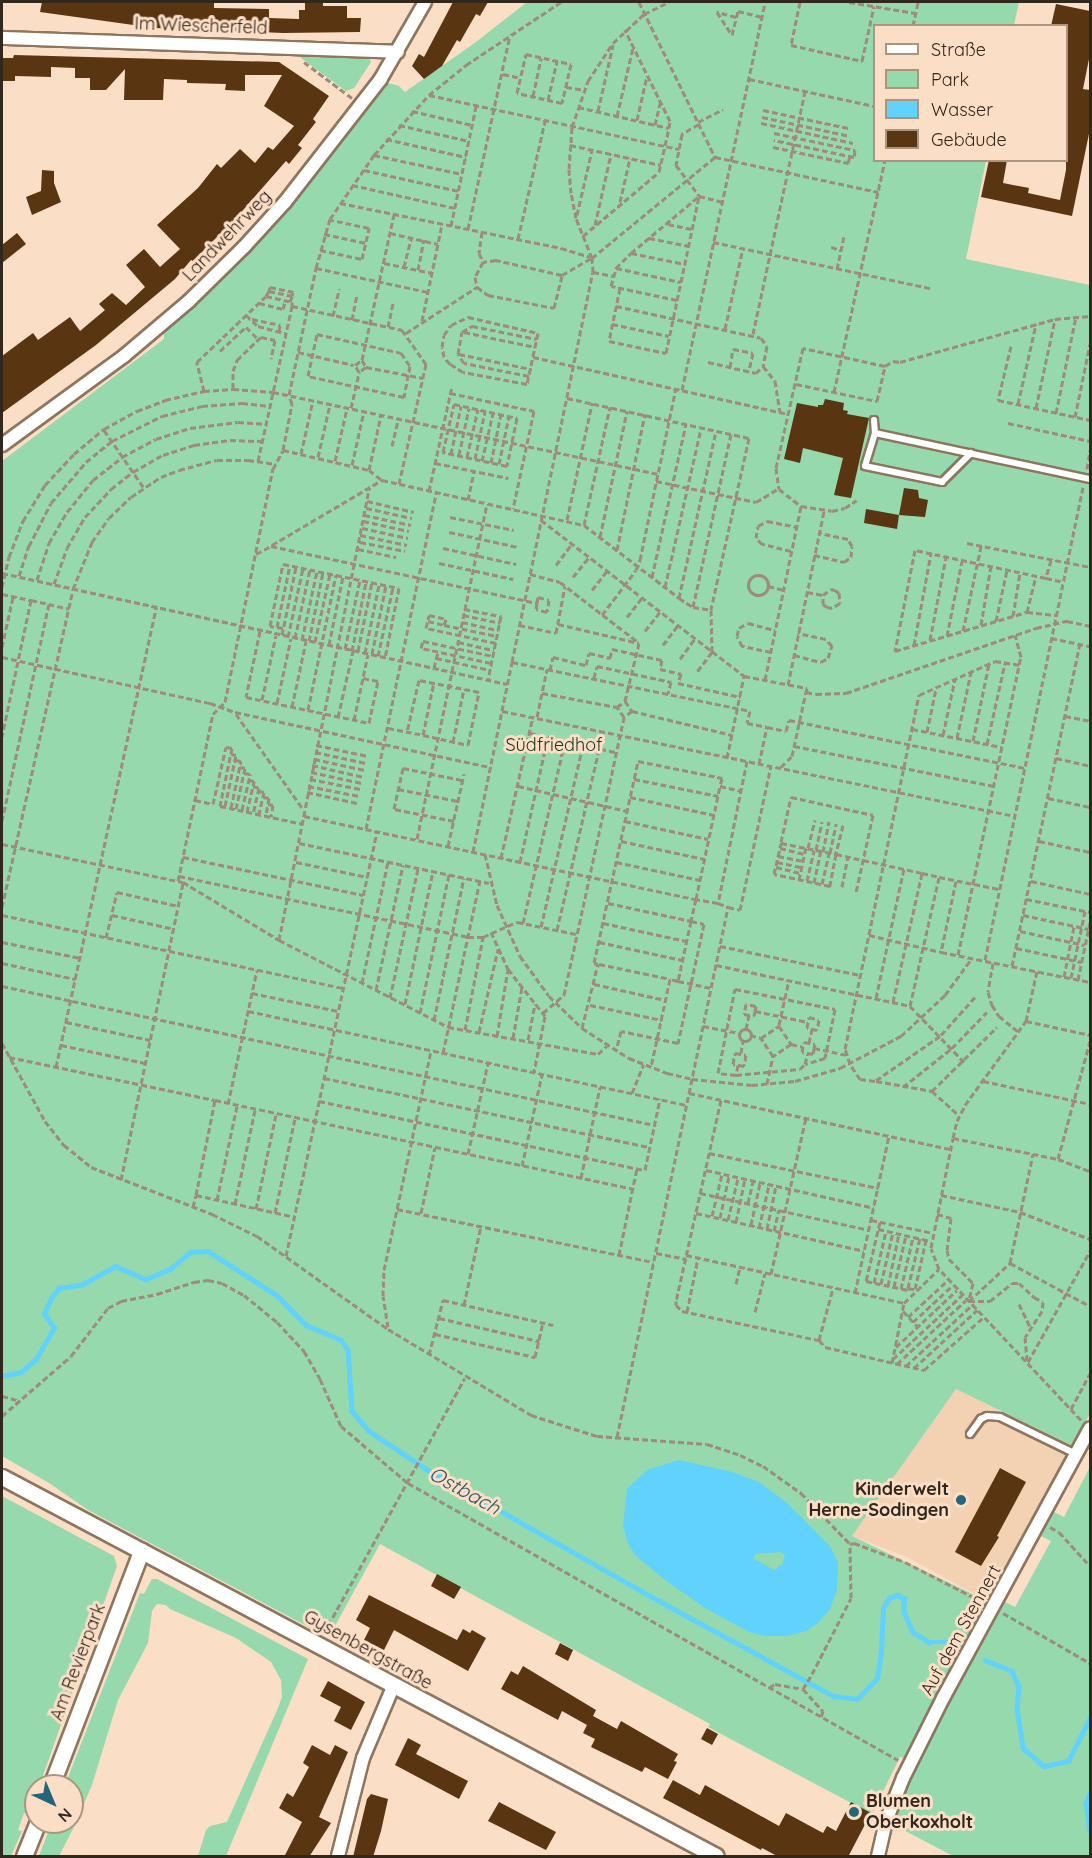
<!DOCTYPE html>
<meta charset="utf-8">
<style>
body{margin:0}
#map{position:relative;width:1092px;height:1858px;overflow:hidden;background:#fbdec6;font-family:Quicksand,sans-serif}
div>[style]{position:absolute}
.built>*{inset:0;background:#f3d1b3}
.green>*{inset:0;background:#95d9ac}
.water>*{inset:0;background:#60d2fb}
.stream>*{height:4.5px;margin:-2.25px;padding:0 2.25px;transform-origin:2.25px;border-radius:2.25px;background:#60d2fb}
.building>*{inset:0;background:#593511}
.path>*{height:3px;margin-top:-1.5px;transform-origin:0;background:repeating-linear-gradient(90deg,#9f8b79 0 6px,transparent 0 9px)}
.path>.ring{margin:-1.5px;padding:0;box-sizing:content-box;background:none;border:3px solid #9f8b79;border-radius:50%}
.roads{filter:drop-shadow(2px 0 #8e755e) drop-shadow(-2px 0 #8e755e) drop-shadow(0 2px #8e755e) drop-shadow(0 -2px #8e755e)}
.service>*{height:6px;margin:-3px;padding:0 3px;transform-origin:3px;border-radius:3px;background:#fff}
.minor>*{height:12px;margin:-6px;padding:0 6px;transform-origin:6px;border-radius:6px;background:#fff}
.tertiary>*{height:15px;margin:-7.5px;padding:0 7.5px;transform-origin:7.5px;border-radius:7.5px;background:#fff}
.dots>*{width:16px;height:16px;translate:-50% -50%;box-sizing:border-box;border:3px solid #fbdec6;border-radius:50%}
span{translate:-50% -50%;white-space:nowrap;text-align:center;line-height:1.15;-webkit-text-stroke:6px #fbdec6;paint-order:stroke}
.street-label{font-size:18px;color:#31271d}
.park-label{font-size:18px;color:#113720}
.poi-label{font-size:18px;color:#31271d;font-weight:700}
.right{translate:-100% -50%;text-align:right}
.left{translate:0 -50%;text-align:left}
.water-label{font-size:20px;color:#2a596b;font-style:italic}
.frame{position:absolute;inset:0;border:3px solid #31271d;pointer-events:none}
.legend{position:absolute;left:873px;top:24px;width:195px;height:138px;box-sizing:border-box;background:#fbdec6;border:2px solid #aa9582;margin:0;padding:8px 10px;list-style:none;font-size:18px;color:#31271d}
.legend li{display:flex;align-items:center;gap:12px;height:30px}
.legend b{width:30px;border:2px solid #aa9582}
.north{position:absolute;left:24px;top:1774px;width:60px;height:60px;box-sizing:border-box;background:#fbdec6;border:2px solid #aa9582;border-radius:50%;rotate:136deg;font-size:16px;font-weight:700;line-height:24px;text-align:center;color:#31271d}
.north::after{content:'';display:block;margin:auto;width:21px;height:27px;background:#236679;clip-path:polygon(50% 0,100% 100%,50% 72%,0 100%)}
</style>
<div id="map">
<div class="built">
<i style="clip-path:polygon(956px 1389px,1073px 1446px,989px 1602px,907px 1557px,852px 1536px)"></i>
</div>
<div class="green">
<i style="clip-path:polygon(527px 2px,1019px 2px,1014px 25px,874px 26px,874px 160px,986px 161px,966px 259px,1090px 285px,1090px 1413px,1073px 1446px,956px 1389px,852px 1536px,989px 1602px,907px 1759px,900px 1757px,872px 1814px,708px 1727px,710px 1724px,380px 1544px,330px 1635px,321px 1630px,318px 1632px,88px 1510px,49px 1483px,2px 1456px,2px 461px,164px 339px,164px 331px,256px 244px,306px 187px,388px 83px,399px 86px,405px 92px,476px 42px)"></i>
<i style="clip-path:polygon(301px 54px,369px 56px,371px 62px,354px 88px,346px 91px,301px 58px)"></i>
<i style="clip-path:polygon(1090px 1467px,1090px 1856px,953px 1856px,892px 1824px,916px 1767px,915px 1763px,944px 1713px,943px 1707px,951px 1692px,957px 1690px,1005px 1602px,1015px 1607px,1051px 1541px,1041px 1536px,1054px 1512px,1064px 1517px)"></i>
<i style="clip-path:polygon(2px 1496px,114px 1556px,117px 1566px,40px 1784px,36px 1786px,36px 1794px,28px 1814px,24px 1813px,18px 1830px,22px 1831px,11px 1856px,2px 1856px)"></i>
<i style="clip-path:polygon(152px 1579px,157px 1579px,308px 1659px,226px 1856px,198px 1856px,206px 1830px,210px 1826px,227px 1822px,278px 1708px,282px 1697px,281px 1680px,271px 1662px,236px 1638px,170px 1609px,166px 1605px,157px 1604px,152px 1611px,148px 1643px,118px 1700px,92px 1785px,74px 1827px,59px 1856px,39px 1856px,52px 1822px,72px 1822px,72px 1786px,65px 1785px,140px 1593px,144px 1594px)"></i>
</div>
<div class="water">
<i style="clip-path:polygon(evenodd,679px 1460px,732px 1472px,759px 1482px,786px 1502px,830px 1546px,838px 1562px,837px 1590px,830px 1609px,818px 1623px,806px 1631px,787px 1636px,765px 1636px,749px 1632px,705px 1608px,665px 1580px,635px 1555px,628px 1543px,623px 1527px,627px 1489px,647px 1470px,679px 1460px,781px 1552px,785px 1556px,782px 1564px,774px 1570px,753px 1558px,756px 1554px,781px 1552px)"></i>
</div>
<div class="stream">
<i style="left:2px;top:1376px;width:19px;rotate:-12deg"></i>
<i style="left:21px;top:1372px;width:20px;rotate:-41deg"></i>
<i style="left:36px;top:1359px;width:36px;rotate:-60deg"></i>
<i style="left:54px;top:1328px;width:17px;rotate:-126deg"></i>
<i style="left:44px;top:1314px;width:17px;rotate:-66deg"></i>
<i style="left:51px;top:1298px;width:13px;rotate:-51deg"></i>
<i style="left:59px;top:1288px;width:24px;rotate:-9deg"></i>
<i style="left:83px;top:1284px;width:37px;rotate:-29deg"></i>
<i style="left:115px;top:1266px;width:34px;rotate:23deg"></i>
<i style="left:146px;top:1279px;width:26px;rotate:-23deg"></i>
<i style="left:170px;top:1269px;width:26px;rotate:-40deg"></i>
<i style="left:190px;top:1252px;width:18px;rotate:-3deg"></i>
<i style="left:208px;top:1251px;width:83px;rotate:32.7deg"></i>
<i style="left:278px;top:1296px;width:40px;rotate:46deg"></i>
<i style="left:306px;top:1325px;width:38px;rotate:23deg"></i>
<i style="left:341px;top:1340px;width:12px;rotate:55deg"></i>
<i style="left:348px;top:1350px;width:61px;rotate:86.2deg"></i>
<i style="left:352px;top:1411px;width:26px;rotate:50deg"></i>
<i style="left:369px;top:1431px;width:67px;rotate:33.5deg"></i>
<i style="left:425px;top:1468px;width:263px;rotate:29.6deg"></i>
<i style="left:654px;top:1598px;width:205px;rotate:28.6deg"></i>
<i style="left:834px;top:1696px;width:23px;rotate:7deg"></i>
<i style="left:857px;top:1699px;width:29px;rotate:-46deg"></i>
<i style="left:877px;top:1678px;width:25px;rotate:-81deg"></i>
<i style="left:881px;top:1653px;width:45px;rotate:-87.5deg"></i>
<i style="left:883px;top:1608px;width:12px;rotate:-59deg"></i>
<i style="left:889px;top:1598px;width:9px;rotate:-21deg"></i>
<i style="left:897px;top:1595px;width:8px;rotate:23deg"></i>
<i style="left:904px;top:1598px;width:14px;rotate:90deg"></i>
<i style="left:904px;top:1612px;width:22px;rotate:66deg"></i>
<i style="left:913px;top:1632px;width:19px;rotate:32deg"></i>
<i style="left:929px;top:1642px;width:18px"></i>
<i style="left:947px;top:1642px;width:15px;rotate:23deg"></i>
<i style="left:985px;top:1660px;width:29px;rotate:22deg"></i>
<i style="left:1012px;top:1671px;width:17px;rotate:66deg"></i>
<i style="left:1019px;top:1687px;width:22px;rotate:95deg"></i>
<i style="left:1017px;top:1709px;width:39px;rotate:81deg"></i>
<i style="left:1023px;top:1748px;width:28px;rotate:41deg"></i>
<i style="left:1044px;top:1766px;width:25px;rotate:-12deg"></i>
<i style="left:1068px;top:1761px;width:48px;rotate:-62.9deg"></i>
<i style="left:1090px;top:1794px;width:10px;rotate:114deg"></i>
<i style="left:1086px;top:1803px;width:28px;rotate:82deg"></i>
</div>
<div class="building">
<i style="clip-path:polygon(42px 2px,214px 2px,214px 8px,269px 9px,269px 18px,299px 19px,299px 10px,305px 10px,305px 2px,323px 2px,323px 6px,347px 6px,347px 18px,361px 18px,360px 32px,283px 33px,155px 28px,40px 12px)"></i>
<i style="clip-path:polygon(453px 2px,488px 2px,480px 16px,476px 14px,460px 42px,457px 40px,442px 66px,424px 79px,412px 66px,419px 54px,424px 57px)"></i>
<i style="clip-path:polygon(1056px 4px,1090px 11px,1090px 54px,1083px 89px,1090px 90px,1090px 129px,1072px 216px,981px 197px,989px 160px,1007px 160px,1003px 183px,1029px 188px,1028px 193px,1060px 200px,1066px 170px,1066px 26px,1051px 26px)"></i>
<i style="clip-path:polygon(14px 55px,279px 62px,329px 96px,313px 119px,316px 122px,298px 145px,302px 148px,289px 164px,286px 161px,237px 217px,193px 261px,191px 260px,175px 279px,96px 345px,2px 413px,2px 356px,33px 333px,38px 340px,70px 317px,80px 331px,105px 310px,99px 304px,112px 293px,126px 305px,145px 287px,126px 265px,144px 249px,160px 267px,180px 249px,157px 225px,198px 188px,217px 164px,221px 168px,240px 149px,255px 163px,268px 147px,273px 150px,294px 126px,264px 106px,282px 75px,245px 75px,245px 91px,225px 90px,226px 84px,187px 83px,187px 80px,164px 79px,163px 100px,124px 100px,125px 69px,106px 90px,90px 90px,90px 78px,75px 78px,75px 68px,51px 67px,51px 77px,15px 76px,15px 81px,2px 81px,2px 58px,13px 58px)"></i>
<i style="clip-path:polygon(42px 170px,54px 171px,54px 183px,61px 202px,32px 215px,26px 197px,41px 191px)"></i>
<i style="clip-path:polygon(17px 233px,26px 244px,2px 263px,2px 245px)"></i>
<i style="clip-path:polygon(825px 399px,844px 403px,843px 410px,848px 411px,847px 414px,869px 418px,851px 498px,834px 495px,843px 458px,803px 448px,800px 463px,784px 459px,797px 403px,818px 407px,818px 405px,823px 405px)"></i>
<i style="clip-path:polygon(904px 488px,918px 490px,919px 498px,928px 500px,925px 517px,899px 515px)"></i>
<i style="clip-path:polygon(866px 509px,899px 515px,897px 529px,864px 523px)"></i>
<i style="clip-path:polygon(1000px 1468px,1026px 1482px,997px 1536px,999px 1537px,981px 1566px,955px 1552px)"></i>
<i style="clip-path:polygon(437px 1574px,461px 1587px,454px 1599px,431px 1586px)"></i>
<i style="clip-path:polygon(369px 1595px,457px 1640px,463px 1629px,470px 1633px,472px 1630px,486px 1638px,468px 1671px,394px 1630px,384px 1650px,364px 1640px,370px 1628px,356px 1620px)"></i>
<i style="clip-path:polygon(560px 1643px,573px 1650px,568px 1661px,555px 1654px)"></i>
<i style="clip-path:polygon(523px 1666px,596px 1710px,593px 1716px,617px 1729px,621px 1721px,678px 1754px,674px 1761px,677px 1762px,668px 1779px,645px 1767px,642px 1772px,591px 1747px,595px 1739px,583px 1733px,587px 1725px,562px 1711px,558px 1720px,501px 1689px,511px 1671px,518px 1675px)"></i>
<i style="clip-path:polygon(328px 1681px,365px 1702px,351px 1730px,334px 1721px,341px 1707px,320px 1696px)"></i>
<i style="clip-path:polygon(707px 1728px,718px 1734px,712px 1745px,701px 1739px)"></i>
<i style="clip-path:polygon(408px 1738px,421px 1745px,416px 1754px,468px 1781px,459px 1799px,395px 1765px)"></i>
<i style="clip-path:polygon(312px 1745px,330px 1755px,335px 1745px,348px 1752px,319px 1817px,331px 1823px,309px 1857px,284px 1857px,302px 1822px,279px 1808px,287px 1793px,293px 1797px,309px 1767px,303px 1763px)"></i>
<i style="clip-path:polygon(673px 1780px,700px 1795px,705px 1785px,779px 1826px,786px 1813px,823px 1833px,827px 1826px,836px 1831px,851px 1802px,871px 1813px,848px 1857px,779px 1857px,762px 1848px,761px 1850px,663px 1798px)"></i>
<i style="clip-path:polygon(371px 1794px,388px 1799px,381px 1831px,373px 1857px,353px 1857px,367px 1799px)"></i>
<i style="clip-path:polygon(499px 1802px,556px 1832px,546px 1850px,488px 1821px)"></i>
</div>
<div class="path">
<i style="left:639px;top:2px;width:173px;rotate:63.9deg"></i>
<i style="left:800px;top:2px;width:44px;rotate:101.8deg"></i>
<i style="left:791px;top:45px;width:73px;rotate:12.7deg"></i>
<i style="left:862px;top:61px;width:56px;rotate:-77.7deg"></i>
<i style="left:849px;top:2px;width:67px;rotate:9.5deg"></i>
<i style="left:736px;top:17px;width:20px;rotate:-165deg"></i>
<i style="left:717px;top:12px;width:27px;rotate:57deg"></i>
<i style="left:732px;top:35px;width:25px;rotate:-76deg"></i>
<i style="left:738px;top:11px;width:25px;rotate:14deg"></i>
<i style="left:913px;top:26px;width:25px;rotate:-78deg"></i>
<i style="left:526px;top:54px;width:46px;rotate:12.5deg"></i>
<i style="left:571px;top:64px;width:40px;rotate:103deg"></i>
<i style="left:562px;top:103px;width:46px;rotate:-167.5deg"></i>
<i style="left:517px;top:93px;width:40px;rotate:-77deg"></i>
<i style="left:304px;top:62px;width:60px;rotate:36.9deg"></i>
<i style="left:503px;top:74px;width:17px;rotate:13deg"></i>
<i style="left:749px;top:79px;width:128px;rotate:12.2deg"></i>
<i style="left:566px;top:87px;width:18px;rotate:9deg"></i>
<i style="left:429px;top:95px;width:256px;rotate:12.2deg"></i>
<i style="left:533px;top:96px;width:39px;rotate:-78deg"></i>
<i style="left:548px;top:100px;width:40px;rotate:-77deg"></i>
<i style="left:578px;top:107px;width:93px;rotate:13deg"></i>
<i style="left:763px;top:110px;width:87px;rotate:12deg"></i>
<i style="left:412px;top:111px;width:62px;rotate:13.1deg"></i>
<i style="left:598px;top:111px;width:68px;rotate:-77.2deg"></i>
<i style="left:617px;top:116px;width:70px;rotate:-76.8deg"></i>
<i style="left:762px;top:117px;width:90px;rotate:12.2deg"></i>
<i style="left:637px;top:120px;width:45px;rotate:-77.2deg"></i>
<i style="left:698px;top:122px;width:28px;rotate:-27deg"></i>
<i style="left:761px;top:123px;width:94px;rotate:12.3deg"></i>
<i style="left:699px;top:124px;width:20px;rotate:150deg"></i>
<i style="left:682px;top:134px;width:32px;rotate:101deg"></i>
<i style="left:676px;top:165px;width:39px;rotate:53deg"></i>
<i style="left:699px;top:196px;width:25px;rotate:14deg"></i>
<i style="left:399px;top:125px;width:72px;rotate:12.9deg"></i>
<i style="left:655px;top:125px;width:23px;rotate:-77deg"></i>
<i style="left:774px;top:133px;width:83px;rotate:11.9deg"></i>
<i style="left:855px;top:150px;width:7px;rotate:98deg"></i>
<i style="left:854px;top:157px;width:82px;rotate:-168deg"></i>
<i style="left:386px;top:139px;width:82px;rotate:12.7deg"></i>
<i style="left:570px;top:145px;width:93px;rotate:12.4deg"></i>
<i style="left:773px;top:147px;width:77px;rotate:12deg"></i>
<i style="left:848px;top:163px;width:7px;rotate:-74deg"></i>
<i style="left:374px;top:155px;width:90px;rotate:12.2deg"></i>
<i style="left:715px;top:157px;width:167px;rotate:12.1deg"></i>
<i style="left:364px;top:170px;width:97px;rotate:12.5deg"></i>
<i style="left:352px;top:185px;width:106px;rotate:12.6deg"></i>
<i style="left:620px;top:202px;width:45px;rotate:-77.2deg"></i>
<i style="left:340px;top:203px;width:226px;rotate:11.5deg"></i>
<i style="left:561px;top:248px;width:30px;rotate:17deg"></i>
<i style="left:577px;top:215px;width:67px;rotate:-77deg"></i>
<i style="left:668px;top:224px;width:25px;rotate:12deg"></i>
<i style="left:595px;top:225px;width:73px;rotate:-77.3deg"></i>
<i style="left:451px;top:226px;width:123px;rotate:-78.2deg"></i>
<i style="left:468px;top:229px;width:198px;rotate:-77.8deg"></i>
<i style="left:482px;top:232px;width:21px;rotate:98deg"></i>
<i style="left:479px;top:253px;width:10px;rotate:66deg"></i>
<i style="left:390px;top:233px;width:49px;rotate:12.9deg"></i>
<i style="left:324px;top:234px;width:43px;rotate:12.1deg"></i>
<i style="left:583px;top:236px;width:99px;rotate:-40.1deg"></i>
<i style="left:659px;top:172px;width:45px;rotate:-77.2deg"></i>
<i style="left:669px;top:128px;width:7px;rotate:-82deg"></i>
<i style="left:670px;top:121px;width:102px;rotate:-116.3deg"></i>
<i style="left:649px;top:238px;width:41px;rotate:11.3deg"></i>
<i style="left:518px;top:239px;width:121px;rotate:-77.1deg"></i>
<i style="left:713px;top:242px;width:222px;rotate:12deg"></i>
<i style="left:831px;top:247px;width:10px;rotate:17deg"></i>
<i style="left:320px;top:250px;width:43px;rotate:12.1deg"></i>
<i style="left:362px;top:259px;width:32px;rotate:-77deg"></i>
<i style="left:369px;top:228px;width:39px;rotate:-168deg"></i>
<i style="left:631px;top:253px;width:55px;rotate:11.5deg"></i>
<i style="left:384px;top:263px;width:49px;rotate:11.8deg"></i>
<i style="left:404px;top:267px;width:30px;rotate:-76deg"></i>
<i style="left:316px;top:268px;width:115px;rotate:12.1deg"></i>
<i style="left:616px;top:268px;width:66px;rotate:12.2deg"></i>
<i style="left:837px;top:269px;width:33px;rotate:-78deg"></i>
<i style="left:418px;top:270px;width:31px;rotate:-79deg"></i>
<i style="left:593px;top:272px;width:20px;rotate:11deg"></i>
<i style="left:562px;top:275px;width:68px;rotate:-167.2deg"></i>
<i style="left:496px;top:260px;width:13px;rotate:171deg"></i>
<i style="left:483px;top:262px;width:17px;rotate:118deg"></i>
<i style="left:475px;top:277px;width:10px;rotate:79deg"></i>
<i style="left:477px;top:287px;width:14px;rotate:36deg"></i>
<i style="left:488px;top:295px;width:67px;rotate:11.1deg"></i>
<i style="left:554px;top:308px;width:34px;rotate:-76deg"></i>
<i style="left:562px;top:275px;width:34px;rotate:-30deg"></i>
<i style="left:592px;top:258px;width:159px;rotate:-39.4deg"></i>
<i style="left:620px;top:288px;width:54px;rotate:101.7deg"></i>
<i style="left:609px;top:341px;width:58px;rotate:11.9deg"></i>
<i style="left:666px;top:353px;width:160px;rotate:-78.1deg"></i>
<i style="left:269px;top:291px;width:4px;rotate:-76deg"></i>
<i style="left:270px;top:287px;width:24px;rotate:12deg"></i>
<i style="left:293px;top:292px;width:4px;rotate:104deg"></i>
<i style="left:266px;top:296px;width:6px;rotate:-59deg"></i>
<i style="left:269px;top:291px;width:24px;rotate:12deg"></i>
<i style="left:292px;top:296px;width:6px;rotate:108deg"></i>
<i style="left:677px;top:300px;width:67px;rotate:-168deg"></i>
<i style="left:611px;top:286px;width:19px;rotate:-74deg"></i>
<i style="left:616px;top:268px;width:21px;rotate:-45deg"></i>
<i style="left:631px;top:253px;width:87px;rotate:-39.9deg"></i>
<i style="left:259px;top:303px;width:25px;rotate:14deg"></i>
<i style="left:283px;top:309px;width:7px;rotate:-74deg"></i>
<i style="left:616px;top:306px;width:148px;rotate:12.4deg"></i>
<i style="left:761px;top:338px;width:10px;rotate:53deg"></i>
<i style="left:767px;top:346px;width:20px;rotate:101deg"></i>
<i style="left:763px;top:366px;width:19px;rotate:51deg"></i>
<i style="left:775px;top:381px;width:31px;rotate:81deg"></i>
<i style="left:246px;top:315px;width:16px;rotate:43deg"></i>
<i style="left:258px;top:326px;width:28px;rotate:15deg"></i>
<i style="left:333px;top:316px;width:28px;rotate:-77deg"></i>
<i style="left:468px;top:317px;width:72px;rotate:12.9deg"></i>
<i style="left:538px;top:333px;width:52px;rotate:102.2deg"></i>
<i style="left:527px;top:384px;width:65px;rotate:-169.4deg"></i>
<i style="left:463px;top:372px;width:15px;rotate:-148deg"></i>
<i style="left:450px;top:364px;width:9px;rotate:-131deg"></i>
<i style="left:444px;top:357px;width:10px;rotate:-101deg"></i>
<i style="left:442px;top:347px;width:12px;rotate:-81deg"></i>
<i style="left:444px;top:335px;width:12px;rotate:-55deg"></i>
<i style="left:451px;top:325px;width:19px;rotate:-25deg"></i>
<i style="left:252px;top:319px;width:29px;rotate:12deg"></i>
<i style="left:280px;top:325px;width:7px;rotate:98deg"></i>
<i style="left:352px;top:320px;width:26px;rotate:-79deg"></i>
<i style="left:422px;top:321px;width:99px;rotate:-78.3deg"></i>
<i style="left:612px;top:324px;width:58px;rotate:11.9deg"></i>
<i style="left:388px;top:327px;width:24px;rotate:-78deg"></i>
<i style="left:725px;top:329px;width:83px;rotate:-77.5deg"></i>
<i style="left:464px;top:332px;width:73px;rotate:11.9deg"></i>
<i style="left:406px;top:333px;width:85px;rotate:-32.9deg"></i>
<i style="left:317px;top:334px;width:86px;rotate:12.7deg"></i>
<i style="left:401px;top:353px;width:16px;rotate:55deg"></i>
<i style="left:410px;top:366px;width:32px;rotate:101deg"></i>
<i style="left:404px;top:397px;width:98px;rotate:-167.7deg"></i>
<i style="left:308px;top:376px;width:43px;rotate:-77.9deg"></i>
<i style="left:753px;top:334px;width:249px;rotate:-77.9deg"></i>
<i style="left:1011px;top:346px;width:56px;rotate:103.5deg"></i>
<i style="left:998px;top:400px;width:94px;rotate:12.3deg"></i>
<i style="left:220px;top:351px;width:35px;rotate:-43deg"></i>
<i style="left:246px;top:327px;width:17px;rotate:45deg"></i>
<i style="left:298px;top:352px;width:57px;rotate:13.1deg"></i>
<i style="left:459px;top:354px;width:74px;rotate:11.8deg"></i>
<i style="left:533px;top:357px;width:262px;rotate:12.6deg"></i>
<i style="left:362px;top:360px;width:8px;rotate:60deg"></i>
<i style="left:366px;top:367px;width:9px;rotate:144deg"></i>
<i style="left:359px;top:372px;width:8px;rotate:-120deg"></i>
<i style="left:355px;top:365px;width:9px;rotate:-36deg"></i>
<i style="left:362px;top:360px;width:149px;rotate:-77.6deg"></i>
<i style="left:708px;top:362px;width:49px;rotate:12.9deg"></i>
<i style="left:756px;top:373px;width:10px;rotate:-45deg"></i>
<i style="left:885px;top:366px;width:9px;rotate:-32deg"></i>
<i style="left:893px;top:361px;width:7px;rotate:8deg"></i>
<i style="left:900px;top:362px;width:161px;rotate:-15.5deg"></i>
<i style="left:1055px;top:319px;width:35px;rotate:-5deg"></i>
<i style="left:366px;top:367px;width:58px;rotate:10.9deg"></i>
<i style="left:730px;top:367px;width:18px;rotate:-81deg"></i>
<i style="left:733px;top:349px;width:20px;rotate:11deg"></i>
<i style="left:753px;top:353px;width:18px;rotate:103deg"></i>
<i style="left:529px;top:376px;width:66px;rotate:-168.7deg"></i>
<i style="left:464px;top:363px;width:11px;rotate:-124deg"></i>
<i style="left:458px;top:354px;width:22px;rotate:-80deg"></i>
<i style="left:462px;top:332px;width:12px;rotate:-31deg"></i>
<i style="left:472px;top:326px;width:66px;rotate:11.3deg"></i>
<i style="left:796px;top:384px;width:83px;rotate:11.9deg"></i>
<i style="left:877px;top:401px;width:36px;rotate:-77deg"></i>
<i style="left:885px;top:366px;width:84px;rotate:-167.6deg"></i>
<i style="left:803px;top:348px;width:123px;rotate:102.7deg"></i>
<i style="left:776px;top:468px;width:21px;rotate:82deg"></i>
<i style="left:779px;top:489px;width:28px;rotate:38deg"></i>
<i style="left:801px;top:506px;width:31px;rotate:9deg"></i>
<i style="left:832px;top:511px;width:13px;rotate:-13deg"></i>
<i style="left:845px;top:508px;width:14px;rotate:-34deg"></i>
<i style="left:233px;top:389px;width:18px;rotate:-90deg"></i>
<i style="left:233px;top:371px;width:12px;rotate:-70deg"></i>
<i style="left:237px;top:360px;width:33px;rotate:-44deg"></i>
<i style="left:261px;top:337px;width:14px;rotate:12deg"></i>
<i style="left:275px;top:340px;width:19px;rotate:102deg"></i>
<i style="left:682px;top:390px;width:397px;rotate:-77.9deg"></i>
<i style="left:204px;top:391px;width:30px;rotate:-104deg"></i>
<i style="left:197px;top:362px;width:95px;rotate:-43.7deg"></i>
<i style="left:266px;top:296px;width:27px;rotate:13deg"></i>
<i style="left:292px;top:302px;width:4px;rotate:90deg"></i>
<i style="left:292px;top:306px;width:113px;rotate:12.3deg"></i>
<i style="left:402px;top:330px;width:42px;rotate:54.8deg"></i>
<i style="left:426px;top:364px;width:123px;rotate:102.7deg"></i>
<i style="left:834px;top:392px;width:238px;rotate:-77.6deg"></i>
<i style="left:450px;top:393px;width:86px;rotate:12.1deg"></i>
<i style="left:534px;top:411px;width:100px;rotate:102.1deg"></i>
<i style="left:567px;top:398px;width:186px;rotate:12.4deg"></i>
<i style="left:749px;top:438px;width:176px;rotate:102.5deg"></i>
<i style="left:711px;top:610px;width:42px;rotate:88.6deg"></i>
<i style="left:712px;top:652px;width:25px;rotate:127deg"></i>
<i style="left:454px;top:404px;width:65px;rotate:12.5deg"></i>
<i style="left:517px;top:418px;width:49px;rotate:101.8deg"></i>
<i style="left:507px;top:466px;width:66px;rotate:-167.7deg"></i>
<i style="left:443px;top:452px;width:49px;rotate:-77.1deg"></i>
<i style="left:1018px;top:404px;width:82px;rotate:-77.3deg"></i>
<i style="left:351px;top:408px;width:37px;rotate:-77deg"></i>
<i style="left:1036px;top:408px;width:91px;rotate:-77.9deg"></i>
<i style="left:1056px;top:413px;width:99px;rotate:-78.3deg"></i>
<i style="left:1075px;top:417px;width:75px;rotate:-78.4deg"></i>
<i style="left:1008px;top:423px;width:84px;rotate:12.4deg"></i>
<i style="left:104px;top:430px;width:70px;rotate:55.4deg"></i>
<i style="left:392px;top:446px;width:28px;rotate:-77deg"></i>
<i style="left:283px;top:450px;width:88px;rotate:13.1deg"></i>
<i style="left:369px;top:470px;width:16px;rotate:38deg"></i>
<i style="left:382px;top:480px;width:207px;rotate:12.6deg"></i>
<i style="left:584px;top:525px;width:120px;rotate:37.5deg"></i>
<i style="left:679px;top:598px;width:17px;rotate:33deg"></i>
<i style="left:693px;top:607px;width:18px;rotate:9deg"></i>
<i style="left:301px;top:454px;width:55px;rotate:-77.5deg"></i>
<i style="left:451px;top:454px;width:49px;rotate:-78.2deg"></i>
<i style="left:459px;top:455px;width:48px;rotate:-78deg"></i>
<i style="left:318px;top:457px;width:54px;rotate:-77.2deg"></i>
<i style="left:467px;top:457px;width:49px;rotate:-77.1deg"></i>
<i style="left:475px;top:459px;width:49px;rotate:-78.2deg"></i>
<i style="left:258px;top:461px;width:159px;rotate:-77.6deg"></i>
<i style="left:335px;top:461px;width:54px;rotate:-77.2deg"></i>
<i style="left:482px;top:461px;width:49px;rotate:-77.1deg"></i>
<i style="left:435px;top:463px;width:75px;rotate:11.6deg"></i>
<i style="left:491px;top:463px;width:50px;rotate:-78.5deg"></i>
<i style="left:499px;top:464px;width:49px;rotate:-78.2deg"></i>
<i style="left:352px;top:465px;width:55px;rotate:-77.5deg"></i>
<i style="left:1087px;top:469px;width:19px;rotate:-81deg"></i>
<i style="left:369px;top:470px;width:56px;rotate:-77.7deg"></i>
<i style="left:656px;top:481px;width:102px;rotate:11.9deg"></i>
<i style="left:756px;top:502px;width:26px;rotate:-31deg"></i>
<i style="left:1083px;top:487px;width:484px;rotate:101.7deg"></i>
<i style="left:985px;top:961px;width:107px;rotate:11.3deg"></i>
<i style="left:429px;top:491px;width:107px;rotate:-77.6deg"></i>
<i style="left:468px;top:500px;width:30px;rotate:-78deg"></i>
<i style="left:367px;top:501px;width:48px;rotate:13.2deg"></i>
<i style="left:366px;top:508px;width:47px;rotate:12.3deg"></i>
<i style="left:364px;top:515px;width:48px;rotate:12deg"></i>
<i style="left:450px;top:517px;width:65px;rotate:11.5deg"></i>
<i style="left:541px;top:520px;width:256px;rotate:37.5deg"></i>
<i style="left:744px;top:676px;width:64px;rotate:10.8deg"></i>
<i style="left:807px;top:688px;width:4px;rotate:104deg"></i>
<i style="left:806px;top:692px;width:10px;rotate:11deg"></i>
<i style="left:816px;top:694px;width:30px;rotate:-2deg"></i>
<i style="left:846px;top:693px;width:201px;rotate:-18.9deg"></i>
<i style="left:1036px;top:628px;width:32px;rotate:-13deg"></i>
<i style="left:1067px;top:621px;width:24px;rotate:12deg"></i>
<i style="left:567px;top:520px;width:120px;rotate:-77.9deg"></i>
<i style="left:363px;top:521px;width:47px;rotate:12.3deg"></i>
<i style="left:584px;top:525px;width:121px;rotate:-77.6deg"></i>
<i style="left:362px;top:528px;width:47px;rotate:12.3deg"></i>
<i style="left:449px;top:532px;width:71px;rotate:12.3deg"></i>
<i style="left:360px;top:535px;width:48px;rotate:12deg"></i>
<i style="left:600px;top:537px;width:129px;rotate:-77.9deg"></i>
<i style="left:360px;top:542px;width:46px;rotate:11.3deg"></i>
<i style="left:967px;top:543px;width:125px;rotate:11deg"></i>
<i style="left:272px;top:545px;width:128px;rotate:-30.6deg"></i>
<i style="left:443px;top:548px;width:75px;rotate:12.4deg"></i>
<i style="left:358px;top:549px;width:39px;rotate:12deg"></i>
<i style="left:617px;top:550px;width:139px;rotate:-78.4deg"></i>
<i style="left:791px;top:551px;width:30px;rotate:-166deg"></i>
<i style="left:762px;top:544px;width:8px;rotate:-135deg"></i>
<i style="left:756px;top:538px;width:12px;rotate:-81deg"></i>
<i style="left:758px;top:526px;width:10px;rotate:-29deg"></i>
<i style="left:767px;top:521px;width:31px;rotate:11deg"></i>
<i style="left:256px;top:554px;width:17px;rotate:-28deg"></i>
<i style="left:271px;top:546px;width:272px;rotate:12.1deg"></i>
<i style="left:537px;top:603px;width:6px;rotate:-81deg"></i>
<i style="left:538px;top:597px;width:11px;rotate:15deg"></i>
<i style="left:549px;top:600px;width:12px;rotate:99deg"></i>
<i style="left:547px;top:612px;width:11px;rotate:-165deg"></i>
<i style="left:536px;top:609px;width:6px;rotate:-81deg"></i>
<i style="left:814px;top:555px;width:31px;rotate:13deg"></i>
<i style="left:844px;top:562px;width:9px;rotate:-36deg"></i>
<i style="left:851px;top:557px;width:11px;rotate:-85deg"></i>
<i style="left:852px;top:546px;width:8px;rotate:-120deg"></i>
<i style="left:848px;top:539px;width:30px;rotate:-168deg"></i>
<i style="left:1051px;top:560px;width:19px;rotate:106deg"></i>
<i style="left:1046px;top:578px;width:17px;rotate:13deg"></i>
<i style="left:439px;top:563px;width:76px;rotate:12.2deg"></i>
<i style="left:556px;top:565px;width:26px;rotate:-53deg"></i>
<i style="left:2px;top:573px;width:517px;rotate:12.4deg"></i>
<i style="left:530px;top:574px;width:31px;rotate:15deg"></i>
<i style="left:560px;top:582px;width:98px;rotate:37.6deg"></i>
<i class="ring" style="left:748px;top:575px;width:17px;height:17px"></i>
<i style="left:19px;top:576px;width:32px;rotate:-72deg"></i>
<i style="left:29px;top:546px;width:48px;rotate:-62.9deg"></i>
<i style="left:51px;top:503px;width:54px;rotate:-49.5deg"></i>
<i style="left:86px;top:462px;width:33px;rotate:-39deg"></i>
<i style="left:112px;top:441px;width:56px;rotate:-26.6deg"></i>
<i style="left:162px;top:416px;width:41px;rotate:-14deg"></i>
<i style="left:202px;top:406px;width:40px;rotate:-4.3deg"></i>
<i style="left:242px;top:403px;width:28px;rotate:6deg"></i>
<i style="left:573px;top:577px;width:26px;rotate:-51deg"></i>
<i style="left:652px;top:577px;width:157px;rotate:-77.5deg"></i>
<i style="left:1046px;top:578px;width:134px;rotate:-167.9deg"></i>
<i style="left:915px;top:550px;width:103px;rotate:101.2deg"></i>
<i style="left:895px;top:651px;width:138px;rotate:-16.5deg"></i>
<i style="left:1027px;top:612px;width:28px;rotate:6deg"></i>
<i style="left:37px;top:580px;width:39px;rotate:-72deg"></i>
<i style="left:49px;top:543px;width:36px;rotate:-60deg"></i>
<i style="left:67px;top:512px;width:41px;rotate:-50.9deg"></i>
<i style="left:93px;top:480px;width:37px;rotate:-38deg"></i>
<i style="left:122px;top:457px;width:38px;rotate:-28deg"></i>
<i style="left:156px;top:439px;width:36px;rotate:-18deg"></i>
<i style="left:190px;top:428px;width:48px;rotate:-7.1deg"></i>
<i style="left:238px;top:422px;width:28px;rotate:4deg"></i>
<i style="left:54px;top:584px;width:38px;rotate:-70deg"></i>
<i style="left:67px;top:548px;width:36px;rotate:-60deg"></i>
<i style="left:85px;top:517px;width:38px;rotate:-47deg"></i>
<i style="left:111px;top:489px;width:28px;rotate:-38deg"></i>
<i style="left:133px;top:472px;width:34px;rotate:-30deg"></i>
<i style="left:163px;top:455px;width:33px;rotate:-18deg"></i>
<i style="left:194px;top:445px;width:36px;rotate:-8deg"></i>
<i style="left:230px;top:440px;width:32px;rotate:2deg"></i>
<i style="left:768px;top:586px;width:16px;rotate:14deg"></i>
<i style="left:2px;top:587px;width:31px;rotate:-77deg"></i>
<i style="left:9px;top:557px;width:39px;rotate:-69deg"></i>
<i style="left:23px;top:521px;width:42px;rotate:-58.6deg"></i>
<i style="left:45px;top:485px;width:42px;rotate:-46.9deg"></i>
<i style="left:74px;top:454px;width:39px;rotate:-40deg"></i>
<i style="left:104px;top:429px;width:38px;rotate:-29deg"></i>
<i style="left:137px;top:411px;width:30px;rotate:-21deg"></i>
<i style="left:165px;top:400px;width:40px;rotate:-13deg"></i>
<i style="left:204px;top:391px;width:29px;rotate:-4deg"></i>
<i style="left:233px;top:389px;width:40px;rotate:4.3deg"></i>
<i style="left:273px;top:392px;width:394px;rotate:12deg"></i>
<i style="left:665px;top:587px;width:163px;rotate:-77.2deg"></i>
<i style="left:592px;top:590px;width:24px;rotate:-52deg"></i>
<i style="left:807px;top:592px;width:16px;rotate:11deg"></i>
<i style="left:823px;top:595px;width:10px;rotate:-37deg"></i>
<i style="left:831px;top:589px;width:4px;rotate:14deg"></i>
<i style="left:835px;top:590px;width:5px;rotate:37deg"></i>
<i style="left:839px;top:593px;width:10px;rotate:84deg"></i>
<i style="left:840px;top:603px;width:9px;rotate:148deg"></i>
<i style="left:832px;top:608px;width:5px;rotate:-169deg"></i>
<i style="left:827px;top:607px;width:5px;rotate:-143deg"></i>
<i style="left:823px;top:604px;width:9px;rotate:-90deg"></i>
<i style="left:2px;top:594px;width:30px;rotate:12deg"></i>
<i style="left:31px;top:600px;width:140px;rotate:102deg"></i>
<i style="left:679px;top:598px;width:171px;rotate:-77.5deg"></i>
<i style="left:31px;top:600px;width:39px;rotate:13deg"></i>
<i style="left:693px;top:607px;width:177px;rotate:-77.6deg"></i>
<i style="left:464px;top:609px;width:38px;rotate:11deg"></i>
<i style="left:501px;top:616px;width:65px;rotate:101.5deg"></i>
<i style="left:1027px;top:612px;width:37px;rotate:-76deg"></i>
<i style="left:463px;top:615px;width:38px;rotate:12deg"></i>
<i style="left:602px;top:615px;width:56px;rotate:-52.9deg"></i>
<i style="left:636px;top:570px;width:11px;rotate:-68deg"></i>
<i style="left:640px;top:560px;width:176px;rotate:-78.2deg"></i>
<i style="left:1013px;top:616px;width:44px;rotate:-80.8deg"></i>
<i style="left:627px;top:617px;width:24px;rotate:-52deg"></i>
<i style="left:428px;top:621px;width:16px;rotate:14deg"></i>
<i style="left:996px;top:621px;width:52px;rotate:-77.8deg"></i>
<i style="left:462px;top:622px;width:37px;rotate:13deg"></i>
<i style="left:558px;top:624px;width:83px;rotate:13.2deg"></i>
<i style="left:639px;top:643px;width:60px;rotate:103.6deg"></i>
<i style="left:519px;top:625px;width:38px;rotate:12deg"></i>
<i style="left:556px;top:633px;width:48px;rotate:-79.2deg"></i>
<i style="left:981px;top:625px;width:60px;rotate:-80.4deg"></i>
<i style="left:277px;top:627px;width:63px;rotate:-78.2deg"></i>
<i style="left:283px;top:628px;width:13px;rotate:-171deg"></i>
<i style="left:270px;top:626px;width:63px;rotate:-78.2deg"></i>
<i style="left:283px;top:564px;width:118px;rotate:11.7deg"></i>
<i style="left:399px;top:588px;width:71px;rotate:101.3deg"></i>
<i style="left:260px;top:631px;width:67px;rotate:102deg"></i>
<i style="left:246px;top:697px;width:126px;rotate:11.9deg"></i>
<i style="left:369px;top:723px;width:43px;rotate:-77.9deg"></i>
<i style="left:378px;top:681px;width:15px;rotate:-169deg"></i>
<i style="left:645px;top:631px;width:24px;rotate:-52deg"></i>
<i style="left:963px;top:631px;width:87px;rotate:-78deg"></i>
<i style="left:282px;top:635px;width:69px;rotate:-78.4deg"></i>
<i style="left:947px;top:636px;width:76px;rotate:-78.7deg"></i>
<i style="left:288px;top:637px;width:71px;rotate:-77.7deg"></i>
<i style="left:295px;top:638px;width:71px;rotate:-77.7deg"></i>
<i style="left:1051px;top:638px;width:40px;rotate:12deg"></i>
<i style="left:302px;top:640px;width:71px;rotate:-77.7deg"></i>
<i style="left:930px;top:640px;width:85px;rotate:-79.1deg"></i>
<i style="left:309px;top:641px;width:70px;rotate:-78.5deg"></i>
<i style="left:315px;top:642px;width:70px;rotate:-77.6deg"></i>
<i style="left:458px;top:642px;width:37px;rotate:13deg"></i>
<i style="left:496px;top:643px;width:72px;rotate:-167.9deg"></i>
<i style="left:426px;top:628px;width:13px;rotate:-77deg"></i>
<i style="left:429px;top:615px;width:17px;rotate:13deg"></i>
<i style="left:446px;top:619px;width:6px;rotate:108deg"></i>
<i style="left:444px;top:625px;width:54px;rotate:11.7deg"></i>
<i style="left:329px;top:645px;width:70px;rotate:-78.5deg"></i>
<i style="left:663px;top:645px;width:25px;rotate:-53deg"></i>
<i style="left:914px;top:645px;width:94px;rotate:-79.5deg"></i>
<i style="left:2px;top:647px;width:51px;rotate:-77.6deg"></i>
<i style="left:345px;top:649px;width:71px;rotate:-77.7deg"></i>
<i style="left:352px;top:651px;width:70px;rotate:-78.5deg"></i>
<i style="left:358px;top:651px;width:70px;rotate:-78.5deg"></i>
<i style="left:771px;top:652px;width:30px;rotate:-168deg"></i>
<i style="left:742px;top:646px;width:11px;rotate:-117deg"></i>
<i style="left:737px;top:636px;width:8px;rotate:-76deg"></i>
<i style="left:739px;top:628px;width:10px;rotate:-29deg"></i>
<i style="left:748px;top:623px;width:28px;rotate:15deg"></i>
<i style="left:365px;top:653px;width:69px;rotate:-78.4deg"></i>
<i style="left:372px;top:654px;width:70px;rotate:-78.5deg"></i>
<i style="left:794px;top:655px;width:28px;rotate:15deg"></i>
<i style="left:821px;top:662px;width:8px;rotate:-30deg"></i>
<i style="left:828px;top:658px;width:13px;rotate:-72deg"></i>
<i style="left:832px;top:646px;width:9px;rotate:-131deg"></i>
<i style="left:826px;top:639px;width:29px;rotate:-168deg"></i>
<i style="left:378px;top:656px;width:71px;rotate:-77.7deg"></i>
<i style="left:2px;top:657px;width:213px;rotate:12.5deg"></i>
<i style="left:210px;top:703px;width:27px;rotate:20deg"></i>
<i style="left:235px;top:712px;width:261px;rotate:12.2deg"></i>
<i style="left:436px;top:658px;width:55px;rotate:12.5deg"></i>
<i style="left:680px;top:659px;width:26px;rotate:-54deg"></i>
<i style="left:512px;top:662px;width:398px;rotate:-78.3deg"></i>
<i style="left:593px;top:272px;width:14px;rotate:-94deg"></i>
<i style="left:592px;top:258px;width:43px;rotate:-111.8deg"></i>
<i style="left:576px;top:218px;width:25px;rotate:-101deg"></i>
<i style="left:571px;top:193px;width:24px;rotate:-95deg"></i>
<i style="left:569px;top:169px;width:42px;rotate:-85.9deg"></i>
<i style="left:572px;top:127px;width:49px;rotate:-70.8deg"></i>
<i style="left:588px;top:81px;width:45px;rotate:-56.7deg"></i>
<i style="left:613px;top:43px;width:42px;rotate:-43.1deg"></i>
<i style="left:644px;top:14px;width:28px;rotate:-26deg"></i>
<i style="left:491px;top:663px;width:72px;rotate:-167.9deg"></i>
<i style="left:421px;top:648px;width:7px;rotate:-74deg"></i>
<i style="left:423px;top:641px;width:72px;rotate:12.1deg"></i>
<i style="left:434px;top:668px;width:16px;rotate:-76deg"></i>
<i style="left:550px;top:670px;width:13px;rotate:-77deg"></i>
<i style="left:553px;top:657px;width:34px;rotate:14deg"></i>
<i style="left:586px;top:665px;width:12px;rotate:-76deg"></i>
<i style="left:589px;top:653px;width:22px;rotate:13deg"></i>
<i style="left:610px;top:658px;width:9px;rotate:-77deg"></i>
<i style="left:612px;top:649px;width:51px;rotate:12.4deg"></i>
<i style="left:662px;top:660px;width:9px;rotate:103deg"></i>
<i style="left:660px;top:669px;width:22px;rotate:13deg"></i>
<i style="left:681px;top:674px;width:9px;rotate:108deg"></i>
<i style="left:678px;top:683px;width:64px;rotate:12.7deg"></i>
<i style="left:594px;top:678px;width:12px;rotate:-76deg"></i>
<i style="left:597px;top:666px;width:76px;rotate:12.2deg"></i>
<i style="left:671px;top:682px;width:12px;rotate:104deg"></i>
<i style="left:765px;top:680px;width:178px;rotate:-78.3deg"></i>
<i style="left:788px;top:685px;width:178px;rotate:-78.3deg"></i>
<i style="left:542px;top:693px;width:76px;rotate:10.6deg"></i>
<i style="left:617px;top:707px;width:10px;rotate:-37deg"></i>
<i style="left:625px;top:701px;width:12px;rotate:55deg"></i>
<i style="left:632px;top:711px;width:10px;rotate:143deg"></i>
<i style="left:624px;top:717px;width:12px;rotate:-125deg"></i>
<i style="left:262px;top:700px;width:66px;rotate:-77.8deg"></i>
<i style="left:277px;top:703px;width:66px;rotate:-77.8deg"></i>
<i style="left:292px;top:707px;width:67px;rotate:-78deg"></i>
<i style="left:308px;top:710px;width:138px;rotate:-78.3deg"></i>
<i style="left:502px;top:711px;width:524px;rotate:11.57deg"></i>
<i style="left:632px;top:711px;width:103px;rotate:13.5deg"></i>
<i style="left:236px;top:714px;width:116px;rotate:54.8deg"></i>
<i style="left:1065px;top:716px;width:25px;rotate:11deg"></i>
<i style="left:338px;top:717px;width:68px;rotate:-77.2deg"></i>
<i style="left:537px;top:717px;width:49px;rotate:-78.2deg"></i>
<i style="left:354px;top:720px;width:67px;rotate:-78deg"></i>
<i style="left:388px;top:728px;width:36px;rotate:11deg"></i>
<i style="left:423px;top:735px;width:46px;rotate:12.5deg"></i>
<i style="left:468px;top:745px;width:54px;rotate:-78.3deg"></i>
<i style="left:479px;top:692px;width:61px;rotate:-168.7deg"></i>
<i style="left:419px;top:680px;width:53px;rotate:103deg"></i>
<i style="left:912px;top:729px;width:91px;rotate:11.4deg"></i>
<i style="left:927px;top:732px;width:44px;rotate:-78.2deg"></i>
<i style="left:530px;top:733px;width:87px;rotate:12.6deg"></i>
<i style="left:423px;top:735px;width:54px;rotate:-78.3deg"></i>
<i style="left:943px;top:735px;width:57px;rotate:-77.9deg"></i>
<i style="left:957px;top:738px;width:67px;rotate:-78deg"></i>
<i style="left:973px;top:741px;width:79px;rotate:-78.3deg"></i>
<i style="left:453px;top:742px;width:54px;rotate:-78.3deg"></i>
<i style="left:987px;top:744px;width:83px;rotate:-77.5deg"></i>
<i style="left:316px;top:745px;width:53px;rotate:11.9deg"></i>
<i style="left:794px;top:746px;width:204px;rotate:11.3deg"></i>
<i style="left:315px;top:752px;width:52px;rotate:12.2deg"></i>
<i style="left:727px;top:758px;width:84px;rotate:-78.3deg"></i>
<i style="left:1056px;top:758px;width:35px;rotate:13deg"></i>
<i style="left:314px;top:759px;width:52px;rotate:12.2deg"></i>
<i style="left:747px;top:761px;width:145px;rotate:101.5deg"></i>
<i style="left:718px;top:903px;width:11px;rotate:22deg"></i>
<i style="left:728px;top:907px;width:12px;rotate:14deg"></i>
<i style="left:740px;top:910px;width:147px;rotate:-77.9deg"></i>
<i style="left:759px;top:764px;width:38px;rotate:-78deg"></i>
<i style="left:312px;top:765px;width:53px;rotate:13deg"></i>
<i style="left:781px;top:767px;width:16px;rotate:-45deg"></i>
<i style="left:792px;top:756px;width:66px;rotate:-77.7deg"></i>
<i style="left:311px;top:772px;width:52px;rotate:12.2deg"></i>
<i style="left:310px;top:779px;width:51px;rotate:11.3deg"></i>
<i style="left:634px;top:779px;width:86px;rotate:11.4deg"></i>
<i style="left:253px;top:786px;width:6px;rotate:18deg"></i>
<i style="left:259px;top:788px;width:26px;rotate:103deg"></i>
<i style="left:308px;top:786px;width:52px;rotate:11.1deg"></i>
<i style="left:518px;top:786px;width:112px;rotate:12.9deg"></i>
<i style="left:398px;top:789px;width:61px;rotate:11.3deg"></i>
<i style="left:258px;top:791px;width:6px;rotate:9deg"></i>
<i style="left:264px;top:792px;width:22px;rotate:103deg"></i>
<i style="left:307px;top:792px;width:51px;rotate:12.4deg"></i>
<i style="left:263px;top:797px;width:6px;rotate:9deg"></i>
<i style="left:269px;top:798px;width:17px;rotate:100deg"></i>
<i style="left:630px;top:797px;width:86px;rotate:12.1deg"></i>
<i style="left:1048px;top:798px;width:43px;rotate:12.1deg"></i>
<i style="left:195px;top:800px;width:18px;rotate:13deg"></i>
<i style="left:213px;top:804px;width:58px;rotate:-77.2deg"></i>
<i style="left:226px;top:747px;width:6px;rotate:9deg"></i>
<i style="left:232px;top:748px;width:59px;rotate:101.7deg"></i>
<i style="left:268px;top:804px;width:5px;rotate:11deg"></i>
<i style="left:273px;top:805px;width:12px;rotate:99deg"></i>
<i style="left:220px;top:806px;width:85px;rotate:12.2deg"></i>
<i style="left:225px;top:806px;width:52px;rotate:-77.8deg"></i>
<i style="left:236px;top:755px;width:5px;rotate:-169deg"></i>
<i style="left:231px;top:808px;width:48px;rotate:-78deg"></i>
<i style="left:241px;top:761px;width:6px;rotate:-171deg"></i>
<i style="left:236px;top:809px;width:42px;rotate:-77.6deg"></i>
<i style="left:245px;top:768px;width:5px;rotate:-169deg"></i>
<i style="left:242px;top:810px;width:37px;rotate:-77deg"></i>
<i style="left:250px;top:774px;width:6px;rotate:-171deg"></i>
<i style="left:247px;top:812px;width:32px;rotate:-77deg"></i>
<i style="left:254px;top:781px;width:5px;rotate:-169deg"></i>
<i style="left:304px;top:816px;width:401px;rotate:12deg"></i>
<i style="left:696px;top:899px;width:23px;rotate:103deg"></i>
<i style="left:691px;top:921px;width:13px;rotate:13deg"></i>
<i style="left:704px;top:924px;width:122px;rotate:102.3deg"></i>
<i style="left:678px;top:1043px;width:58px;rotate:-168.1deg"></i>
<i style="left:621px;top:1031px;width:21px;rotate:104deg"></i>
<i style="left:2px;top:821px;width:222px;rotate:-77.8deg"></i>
<i style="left:454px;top:821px;width:61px;rotate:-168.7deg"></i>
<i style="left:394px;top:809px;width:42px;rotate:-77.6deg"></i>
<i style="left:403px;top:768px;width:60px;rotate:11.5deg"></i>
<i style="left:625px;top:821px;width:85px;rotate:12.2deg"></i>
<i style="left:843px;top:825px;width:30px;rotate:104deg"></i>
<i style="left:836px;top:854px;width:33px;rotate:101deg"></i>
<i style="left:830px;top:886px;width:57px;rotate:-167.9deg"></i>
<i style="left:774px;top:874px;width:32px;rotate:-77deg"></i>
<i style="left:781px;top:843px;width:56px;rotate:11.3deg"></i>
<i style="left:836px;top:854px;width:28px;rotate:13deg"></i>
<i style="left:863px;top:860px;width:60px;rotate:12.4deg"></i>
<i style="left:922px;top:873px;width:17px;rotate:13deg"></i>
<i style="left:939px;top:877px;width:61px;rotate:11.3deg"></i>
<i style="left:366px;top:829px;width:343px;rotate:-78.2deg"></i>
<i style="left:417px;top:839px;width:342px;rotate:-78.2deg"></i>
<i style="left:621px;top:841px;width:85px;rotate:12.2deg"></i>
<i style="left:1039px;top:841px;width:52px;rotate:12.2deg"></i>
<i style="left:781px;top:842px;width:46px;rotate:-77.5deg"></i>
<i style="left:791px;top:797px;width:84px;rotate:12.4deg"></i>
<i style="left:873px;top:815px;width:79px;rotate:102.4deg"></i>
<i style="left:299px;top:843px;width:194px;rotate:11.9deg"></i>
<i style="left:2px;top:844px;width:185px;rotate:11.9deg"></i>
<i style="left:183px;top:882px;width:112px;rotate:31.1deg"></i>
<i style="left:279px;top:940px;width:190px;rotate:27.2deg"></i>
<i style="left:448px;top:1027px;width:152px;rotate:10.2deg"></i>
<i style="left:598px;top:1054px;width:12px;rotate:-42deg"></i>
<i style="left:448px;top:846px;width:74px;rotate:-77.5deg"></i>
<i style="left:780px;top:848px;width:25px;rotate:14deg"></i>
<i style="left:808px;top:848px;width:29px;rotate:-76deg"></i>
<i style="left:816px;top:850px;width:29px;rotate:-78deg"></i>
<i style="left:473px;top:852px;width:194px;rotate:-78.4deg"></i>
<i style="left:512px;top:662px;width:243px;rotate:11.6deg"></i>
<i style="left:750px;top:711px;width:12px;rotate:104deg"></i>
<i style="left:747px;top:723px;width:20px;rotate:11deg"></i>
<i style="left:767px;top:727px;width:19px;rotate:12deg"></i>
<i style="left:786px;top:731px;width:11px;rotate:-75deg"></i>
<i style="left:789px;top:720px;width:240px;rotate:11.5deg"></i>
<i style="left:823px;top:852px;width:31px;rotate:-79deg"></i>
<i style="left:830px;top:853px;width:30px;rotate:-78deg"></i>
<i style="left:485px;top:854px;width:52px;rotate:76.8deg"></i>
<i style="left:497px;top:905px;width:56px;rotate:65.7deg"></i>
<i style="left:520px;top:956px;width:49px;rotate:54.1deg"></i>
<i style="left:549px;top:996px;width:46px;rotate:44.1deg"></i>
<i style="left:582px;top:1028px;width:66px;rotate:-76deg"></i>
<i style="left:598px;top:964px;width:4px;rotate:-166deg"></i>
<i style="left:594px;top:963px;width:207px;rotate:-77.7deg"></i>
<i style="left:638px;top:761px;width:86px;rotate:11.4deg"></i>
<i style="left:722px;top:778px;width:8px;rotate:104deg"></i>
<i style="left:720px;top:786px;width:22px;rotate:13deg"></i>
<i style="left:778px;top:856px;width:25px;rotate:11deg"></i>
<i style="left:183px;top:857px;width:184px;rotate:11.9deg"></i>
<i style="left:501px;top:858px;width:146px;rotate:-77.3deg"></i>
<i style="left:296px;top:862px;width:73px;rotate:11.9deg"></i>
<i style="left:520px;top:862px;width:128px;rotate:-77.4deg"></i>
<i style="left:616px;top:862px;width:86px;rotate:12.1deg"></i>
<i style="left:777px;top:862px;width:25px;rotate:12deg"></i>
<i style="left:776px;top:867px;width:25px;rotate:14deg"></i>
<i style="left:179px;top:876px;width:295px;rotate:11.9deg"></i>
<i style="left:468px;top:937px;width:15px"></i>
<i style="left:483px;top:937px;width:37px;rotate:-24deg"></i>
<i style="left:517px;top:922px;width:60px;rotate:11.5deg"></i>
<i style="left:799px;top:880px;width:33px;rotate:-78deg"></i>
<i style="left:178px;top:881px;width:171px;rotate:-78.2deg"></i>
<i style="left:213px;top:714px;width:17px;rotate:-45deg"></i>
<i style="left:225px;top:702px;width:238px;rotate:-78.4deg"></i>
<i style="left:273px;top:469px;width:21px;rotate:-62deg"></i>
<i style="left:283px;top:450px;width:47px;rotate:-78.9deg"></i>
<i style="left:292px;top:404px;width:9px;rotate:-108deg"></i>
<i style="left:289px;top:395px;width:130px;rotate:-78deg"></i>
<i style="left:316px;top:268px;width:51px;rotate:-74.1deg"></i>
<i style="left:330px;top:219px;width:78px;rotate:-55.5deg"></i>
<i style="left:374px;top:155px;width:81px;rotate:-47.5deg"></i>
<i style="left:429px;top:95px;width:48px;rotate:-39deg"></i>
<i style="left:466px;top:65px;width:114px;rotate:-33.6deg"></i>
<i style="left:807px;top:881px;width:32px;rotate:-77deg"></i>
<i style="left:956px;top:881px;width:73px;rotate:101.9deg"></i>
<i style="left:941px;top:952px;width:45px;rotate:11.6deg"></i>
<i style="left:1031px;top:881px;width:60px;rotate:12.4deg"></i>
<i style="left:814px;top:883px;width:33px;rotate:-78deg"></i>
<i style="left:822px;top:884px;width:32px;rotate:-77deg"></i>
<i style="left:842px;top:887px;width:31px;rotate:-79deg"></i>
<i style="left:1026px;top:899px;width:65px;rotate:11.5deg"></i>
<i style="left:608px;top:903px;width:85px;rotate:12.2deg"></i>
<i style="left:691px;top:921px;width:61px;rotate:102.2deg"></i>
<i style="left:678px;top:981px;width:8px;rotate:-166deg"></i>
<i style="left:670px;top:979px;width:90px;rotate:102.2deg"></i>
<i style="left:718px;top:903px;width:22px;rotate:-170deg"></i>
<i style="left:696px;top:899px;width:116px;rotate:-78deg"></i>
<i style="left:2px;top:907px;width:326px;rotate:-77.4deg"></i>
<i style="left:73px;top:589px;width:51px;rotate:-68deg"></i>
<i style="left:92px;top:542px;width:29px;rotate:-55deg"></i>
<i style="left:109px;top:518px;width:30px;rotate:-44deg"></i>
<i style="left:131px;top:497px;width:36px;rotate:-34deg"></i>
<i style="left:161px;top:477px;width:19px;rotate:-21deg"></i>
<i style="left:179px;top:470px;width:39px;rotate:-15deg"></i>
<i style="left:217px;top:460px;width:31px"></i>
<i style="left:248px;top:460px;width:28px;rotate:8deg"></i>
<i style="left:2px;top:915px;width:349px;rotate:12.1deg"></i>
<i style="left:112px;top:915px;width:64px;rotate:12.7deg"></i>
<i style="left:1023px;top:915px;width:67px;rotate:12deg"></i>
<i style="left:523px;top:923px;width:187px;rotate:-77deg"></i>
<i style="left:603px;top:923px;width:85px;rotate:12.2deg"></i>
<i style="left:541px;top:927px;width:187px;rotate:-77deg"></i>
<i style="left:557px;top:930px;width:186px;rotate:-76.9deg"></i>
<i style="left:1020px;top:931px;width:66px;rotate:12.2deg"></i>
<i style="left:491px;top:932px;width:41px;rotate:65.3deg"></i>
<i style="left:508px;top:969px;width:60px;rotate:51.8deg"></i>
<i style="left:545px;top:1016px;width:57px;rotate:101.1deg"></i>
<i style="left:869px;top:935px;width:74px;rotate:13.3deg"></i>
<i style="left:106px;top:938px;width:47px;rotate:-76.6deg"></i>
<i style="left:117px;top:892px;width:63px;rotate:12.9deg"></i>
<i style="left:279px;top:940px;width:461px;rotate:-78.7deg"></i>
<i style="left:2px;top:942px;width:80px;rotate:11.6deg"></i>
<i style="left:599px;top:942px;width:85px;rotate:12.2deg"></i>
<i style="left:720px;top:946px;width:143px;rotate:11.7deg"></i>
<i style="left:1016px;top:948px;width:67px;rotate:12deg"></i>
<i style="left:958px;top:955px;width:305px;rotate:-78.1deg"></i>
<i style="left:1021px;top:657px;width:23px;rotate:-105deg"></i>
<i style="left:2px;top:963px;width:75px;rotate:12.4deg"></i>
<i style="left:993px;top:963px;width:29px;rotate:100deg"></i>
<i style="left:988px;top:992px;width:14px;rotate:73deg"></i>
<i style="left:992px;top:1005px;width:13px;rotate:58deg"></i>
<i style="left:999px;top:1016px;width:26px;rotate:39deg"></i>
<i style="left:599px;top:964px;width:73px;rotate:11.9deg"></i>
<i style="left:716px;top:965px;width:198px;rotate:11.9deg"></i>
<i style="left:910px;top:1006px;width:132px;rotate:-77.3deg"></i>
<i style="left:1012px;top:966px;width:329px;rotate:-78.1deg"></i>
<i style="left:1064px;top:977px;width:52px;rotate:-78.9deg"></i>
<i style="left:1071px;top:978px;width:68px;rotate:-78.2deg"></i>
<i style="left:1078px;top:980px;width:59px;rotate:-78.3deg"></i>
<i style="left:678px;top:981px;width:34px;rotate:12deg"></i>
<i style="left:362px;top:983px;width:124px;rotate:-77.9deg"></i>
<i style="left:594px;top:984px;width:73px;rotate:12.7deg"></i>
<i style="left:2px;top:986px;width:667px;rotate:12.03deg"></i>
<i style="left:376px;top:990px;width:128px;rotate:-77.8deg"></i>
<i style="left:252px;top:993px;width:88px;rotate:11.8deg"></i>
<i style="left:975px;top:997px;width:52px;rotate:131.9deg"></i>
<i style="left:940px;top:1036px;width:79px;rotate:145.3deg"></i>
<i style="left:875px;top:1081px;width:15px;rotate:-172deg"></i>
<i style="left:860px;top:1079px;width:18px;rotate:-124deg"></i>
<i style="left:850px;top:1064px;width:16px;rotate:-108deg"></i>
<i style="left:845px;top:1049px;width:362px;rotate:-78.2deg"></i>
<i style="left:919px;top:695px;width:83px;rotate:-24.1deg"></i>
<i style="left:995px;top:661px;width:25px;rotate:9deg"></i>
<i style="left:390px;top:998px;width:133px;rotate:-77.8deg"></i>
<i style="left:876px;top:998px;width:132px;rotate:-77.8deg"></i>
<i style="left:893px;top:1002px;width:132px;rotate:-77.3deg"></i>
<i style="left:405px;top:1004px;width:136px;rotate:-78.1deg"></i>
<i style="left:590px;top:1005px;width:74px;rotate:11.8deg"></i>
<i style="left:910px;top:1006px;width:78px;rotate:46deg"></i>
<i style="left:248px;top:1011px;width:449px;rotate:12.1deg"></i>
<i style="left:755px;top:1011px;width:5px;rotate:-79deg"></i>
<i style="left:756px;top:1006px;width:10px;rotate:-169deg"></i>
<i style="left:746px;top:1004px;width:10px;rotate:101deg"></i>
<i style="left:744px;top:1014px;width:10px;rotate:11deg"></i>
<i style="left:754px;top:1016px;width:5px;rotate:-79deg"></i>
<i style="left:755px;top:1011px;width:54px;rotate:11.7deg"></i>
<i style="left:420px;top:1013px;width:142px;rotate:-78.2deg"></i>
<i style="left:543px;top:1013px;width:28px;rotate:-41deg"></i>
<i style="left:564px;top:995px;width:284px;rotate:-77.8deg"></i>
<i style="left:809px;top:1017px;width:10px;rotate:17deg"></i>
<i style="left:819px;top:1020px;width:10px;rotate:101deg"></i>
<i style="left:817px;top:1030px;width:10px;rotate:-169deg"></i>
<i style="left:807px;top:1028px;width:11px;rotate:-80deg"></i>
<i style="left:434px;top:1020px;width:145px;rotate:-78.1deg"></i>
<i style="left:1026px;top:1021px;width:66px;rotate:12.3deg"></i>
<i style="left:66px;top:1022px;width:86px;rotate:12.1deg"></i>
<i style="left:779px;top:1025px;width:46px;rotate:-77.5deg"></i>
<i style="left:703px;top:1026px;width:37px;rotate:11deg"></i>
<i style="left:582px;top:1028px;width:56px;rotate:32.6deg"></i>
<i style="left:629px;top:1058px;width:41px;rotate:21.5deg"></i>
<i style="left:667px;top:1073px;width:26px;rotate:13deg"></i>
<i style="left:692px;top:1079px;width:60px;rotate:5.7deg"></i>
<i style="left:752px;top:1085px;width:43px;rotate:-5.3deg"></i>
<i style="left:795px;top:1081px;width:47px;rotate:-16.1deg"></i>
<i style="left:840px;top:1068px;width:69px;rotate:-27.7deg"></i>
<i style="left:901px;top:1036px;width:60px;rotate:-43deg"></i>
<i style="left:945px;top:995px;width:46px;rotate:-53.9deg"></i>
<i class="ring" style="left:739px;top:1029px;width:9px;height:9px"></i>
<i style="left:746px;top:1029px;width:14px;rotate:-78deg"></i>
<i style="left:465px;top:1030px;width:95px;rotate:-79deg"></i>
<i style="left:479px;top:1032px;width:85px;rotate:-77.1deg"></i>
<i style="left:750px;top:1035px;width:11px;rotate:15deg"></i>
<i style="left:761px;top:1038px;width:22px;rotate:-34deg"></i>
<i style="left:779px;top:1026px;width:22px;rotate:56deg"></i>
<i style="left:791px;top:1044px;width:22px;rotate:146deg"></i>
<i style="left:773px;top:1056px;width:22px;rotate:-124deg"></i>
<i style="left:497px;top:1036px;width:68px;rotate:-80.7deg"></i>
<i style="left:513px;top:1038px;width:52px;rotate:-80deg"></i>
<i style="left:528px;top:1040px;width:37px;rotate:-79deg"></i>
<i style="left:2px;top:1043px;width:89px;rotate:61.1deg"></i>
<i style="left:45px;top:1121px;width:31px;rotate:52deg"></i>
<i style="left:64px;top:1145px;width:35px;rotate:39deg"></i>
<i style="left:91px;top:1167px;width:130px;rotate:21.2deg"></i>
<i style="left:212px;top:1214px;width:50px;rotate:26.1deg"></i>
<i style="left:257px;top:1236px;width:161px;rotate:35.4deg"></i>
<i style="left:388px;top:1329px;width:167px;rotate:31deg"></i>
<i style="left:531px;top:1415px;width:69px;rotate:17.7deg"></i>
<i style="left:597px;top:1436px;width:110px;rotate:4.2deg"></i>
<i style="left:707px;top:1444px;width:35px;rotate:18deg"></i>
<i style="left:740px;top:1455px;width:25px;rotate:26deg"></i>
<i style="left:763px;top:1466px;width:47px;rotate:35.4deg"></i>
<i style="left:801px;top:1493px;width:71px;rotate:46.1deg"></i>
<i style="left:850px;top:1544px;width:4px;rotate:-14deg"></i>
<i style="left:854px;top:1543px;width:54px;rotate:20.4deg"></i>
<i style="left:905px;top:1562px;width:85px;rotate:27.2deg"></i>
<i style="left:809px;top:1043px;width:14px;rotate:-78deg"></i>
<i style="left:791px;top:1044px;width:12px;rotate:14deg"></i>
<i style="left:61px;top:1045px;width:86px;rotate:12.1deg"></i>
<i style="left:814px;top:1048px;width:6px;rotate:99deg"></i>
<i style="left:813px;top:1054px;width:11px;rotate:-170deg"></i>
<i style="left:802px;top:1052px;width:10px;rotate:-79deg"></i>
<i style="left:804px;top:1042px;width:11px;rotate:10deg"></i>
<i style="left:815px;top:1044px;width:4px;rotate:104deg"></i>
<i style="left:814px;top:1048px;width:33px;rotate:12deg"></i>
<i style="left:443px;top:1053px;width:176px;rotate:-77.9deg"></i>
<i style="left:735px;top:1053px;width:11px;rotate:10deg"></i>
<i style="left:746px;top:1055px;width:11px;rotate:100deg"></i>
<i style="left:744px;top:1066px;width:11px;rotate:-170deg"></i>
<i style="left:733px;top:1064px;width:11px;rotate:-80deg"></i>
<i style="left:741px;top:1053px;width:13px;rotate:-81deg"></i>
<i style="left:9px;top:1057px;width:210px;rotate:11.8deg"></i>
<i style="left:738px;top:1065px;width:10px;rotate:101deg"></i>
<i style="left:736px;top:1075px;width:64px;rotate:-5.4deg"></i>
<i style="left:800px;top:1069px;width:7px;rotate:-45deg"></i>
<i style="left:56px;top:1067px;width:471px;rotate:-77.7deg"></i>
<i style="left:736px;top:1075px;width:18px;rotate:-174deg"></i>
<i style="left:718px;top:1073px;width:86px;rotate:-78.6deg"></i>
<i style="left:735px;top:989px;width:102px;rotate:11.3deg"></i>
<i style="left:835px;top:1009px;width:50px;rotate:101.5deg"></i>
<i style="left:825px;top:1058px;width:21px;rotate:163deg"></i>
<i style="left:805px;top:1064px;width:11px;rotate:-75deg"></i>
<i style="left:324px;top:1078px;width:333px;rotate:12deg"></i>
<i style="left:876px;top:1081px;width:57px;rotate:10.1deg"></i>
<i style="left:932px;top:1091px;width:36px;rotate:42deg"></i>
<i style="left:983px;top:1081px;width:109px;rotate:12.1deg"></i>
<i style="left:767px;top:1084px;width:29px;rotate:-78deg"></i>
<i style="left:903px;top:1087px;width:63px;rotate:-38.5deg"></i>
<i style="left:952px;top:1048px;width:50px;rotate:-45.8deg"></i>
<i style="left:932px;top:1091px;width:91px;rotate:-44.6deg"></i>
<i style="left:632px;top:1093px;width:31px;rotate:-68deg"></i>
<i style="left:689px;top:1093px;width:268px;rotate:12.1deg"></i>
<i style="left:721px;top:1100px;width:206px;rotate:102.6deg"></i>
<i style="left:676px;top:1301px;width:4px;rotate:90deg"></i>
<i style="left:676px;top:1305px;width:8px;rotate:45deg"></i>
<i style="left:682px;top:1311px;width:140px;rotate:12deg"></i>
<i style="left:819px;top:1340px;width:9px;rotate:49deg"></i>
<i style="left:825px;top:1347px;width:102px;rotate:13.1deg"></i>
<i style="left:924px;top:1370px;width:80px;rotate:-41.5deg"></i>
<i style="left:319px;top:1101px;width:333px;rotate:12deg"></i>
<i style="left:645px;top:1170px;width:73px;rotate:-78.1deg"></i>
<i style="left:228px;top:1104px;width:137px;rotate:-77.8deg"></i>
<i style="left:953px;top:1138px;width:17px;rotate:-77deg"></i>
<i style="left:957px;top:1121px;width:18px;rotate:-63deg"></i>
<i style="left:965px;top:1105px;width:104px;rotate:-54deg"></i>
<i style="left:1026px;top:1021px;width:51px;rotate:-77.6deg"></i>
<i style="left:709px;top:1153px;width:173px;rotate:11.7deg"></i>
<i style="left:468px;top:1154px;width:93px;rotate:-77.6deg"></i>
<i style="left:1058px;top:1159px;width:122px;rotate:-74.8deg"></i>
<i style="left:522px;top:1166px;width:94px;rotate:-77.7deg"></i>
<i style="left:706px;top:1170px;width:172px;rotate:12.7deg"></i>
<i style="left:581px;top:1178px;width:93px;rotate:-78.2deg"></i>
<i style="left:121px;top:1180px;width:304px;rotate:-78.2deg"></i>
<i style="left:700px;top:1193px;width:173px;rotate:12.3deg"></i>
<i style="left:196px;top:1195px;width:97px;rotate:-78.7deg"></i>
<i style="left:215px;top:1100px;width:427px;rotate:12deg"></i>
<i style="left:941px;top:1195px;width:81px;rotate:12.1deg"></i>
<i style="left:1020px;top:1212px;width:75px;rotate:21.1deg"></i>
<i style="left:217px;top:1200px;width:96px;rotate:-78deg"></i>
<i style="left:748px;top:1203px;width:23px;rotate:-77deg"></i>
<i style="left:235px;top:1204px;width:96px;rotate:-78deg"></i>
<i style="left:193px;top:1207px;width:12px;rotate:-76deg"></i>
<i style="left:196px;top:1195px;width:101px;rotate:12.5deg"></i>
<i style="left:256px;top:1209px;width:97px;rotate:-78.1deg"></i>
<i style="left:397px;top:1209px;width:262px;rotate:11.7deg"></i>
<i style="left:275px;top:1213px;width:97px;rotate:-78.1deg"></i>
<i style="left:421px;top:1213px;width:67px;rotate:-78deg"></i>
<i style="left:696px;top:1213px;width:172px;rotate:12.7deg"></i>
<i style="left:937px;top:1214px;width:15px;rotate:16deg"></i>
<i style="left:951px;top:1218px;width:32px;rotate:97deg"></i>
<i style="left:947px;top:1250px;width:9px;rotate:77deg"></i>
<i style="left:949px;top:1259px;width:34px;rotate:45deg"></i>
<i style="left:973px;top:1283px;width:17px;rotate:103deg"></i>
<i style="left:712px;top:1216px;width:43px;rotate:-76.6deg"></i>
<i style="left:720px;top:1218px;width:43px;rotate:-77.9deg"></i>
<i style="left:728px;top:1220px;width:43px;rotate:-76.6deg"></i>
<i style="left:871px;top:1220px;width:63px;rotate:11.8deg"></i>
<i style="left:736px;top:1222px;width:44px;rotate:-78.2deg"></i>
<i style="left:880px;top:1222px;width:61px;rotate:103.3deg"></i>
<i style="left:866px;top:1281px;width:43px;rotate:12.1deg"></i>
<i style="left:908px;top:1290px;width:2px;rotate:-90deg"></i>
<i style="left:908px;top:1288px;width:10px;rotate:11deg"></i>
<i style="left:751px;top:1225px;width:43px;rotate:-77.9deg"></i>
<i style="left:759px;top:1228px;width:44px;rotate:-76.9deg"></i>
<i style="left:767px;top:1229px;width:44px;rotate:-78.2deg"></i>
<i style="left:878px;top:1229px;width:54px;rotate:12.8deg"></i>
<i style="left:774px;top:1231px;width:22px;rotate:-77deg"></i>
<i style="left:656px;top:1253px;width:31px;rotate:11deg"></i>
<i style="left:619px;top:1255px;width:89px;rotate:-78.3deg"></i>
<i style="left:686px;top:1255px;width:223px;rotate:12.4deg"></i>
<i style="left:286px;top:1256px;width:435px;rotate:-77.9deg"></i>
<i style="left:1010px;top:1263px;width:91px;rotate:28.3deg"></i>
<i style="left:771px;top:1274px;width:160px;rotate:-77.4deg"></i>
<i style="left:874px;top:1283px;width:53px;rotate:-77deg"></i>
<i style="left:736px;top:1284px;width:17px;rotate:-77deg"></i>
<i style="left:881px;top:1284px;width:53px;rotate:-77deg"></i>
<i style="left:888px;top:1286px;width:53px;rotate:-78.1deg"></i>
<i style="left:894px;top:1287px;width:53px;rotate:-77deg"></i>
<i style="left:908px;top:1288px;width:51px;rotate:-76.5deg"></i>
<i style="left:901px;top:1289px;width:53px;rotate:-77deg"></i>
<i style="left:915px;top:1289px;width:50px;rotate:-77.3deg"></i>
<i style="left:855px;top:1293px;width:161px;rotate:-77.8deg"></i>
<i style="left:969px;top:1301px;width:56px;rotate:-42.8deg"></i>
<i style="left:1010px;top:1263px;width:111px;rotate:-78.1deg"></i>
<i style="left:969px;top:1301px;width:21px"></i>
<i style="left:990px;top:1301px;width:28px;rotate:-39deg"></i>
<i style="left:1012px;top:1283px;width:7px"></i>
<i style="left:1019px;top:1283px;width:21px;rotate:43deg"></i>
<i style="left:1034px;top:1297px;width:10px;rotate:29deg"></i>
<i style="left:1043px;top:1302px;width:9px;rotate:96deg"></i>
<i style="left:1042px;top:1311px;width:31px;rotate:123deg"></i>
<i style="left:1025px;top:1337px;width:24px;rotate:85deg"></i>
<i style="left:1019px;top:1304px;width:25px;rotate:64deg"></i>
<i style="left:464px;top:1305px;width:81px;rotate:-77.9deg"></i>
<i style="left:903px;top:1311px;width:22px;rotate:47deg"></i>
<i style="left:687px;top:1312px;width:55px;rotate:-78.5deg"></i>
<i style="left:755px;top:1312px;width:40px;rotate:-75.6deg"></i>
<i style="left:908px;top:1317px;width:54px;rotate:-42.8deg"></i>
<i style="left:439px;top:1318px;width:103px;rotate:13deg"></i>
<i style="left:913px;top:1322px;width:54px;rotate:-42.8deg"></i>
<i style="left:388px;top:1327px;width:31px;rotate:-99deg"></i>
<i style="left:383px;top:1296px;width:26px;rotate:-88deg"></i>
<i style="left:384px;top:1270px;width:224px;rotate:-77.9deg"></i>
<i style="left:435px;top:1334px;width:103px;rotate:13deg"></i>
<i style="left:535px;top:1357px;width:35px;rotate:-77deg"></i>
<i style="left:819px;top:1340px;width:54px;rotate:-74.9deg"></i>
<i style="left:896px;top:1347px;width:83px;rotate:-43.1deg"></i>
<i style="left:429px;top:1355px;width:57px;rotate:-75.7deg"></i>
<i style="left:443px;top:1300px;width:113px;rotate:12.8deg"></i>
<i style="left:893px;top:1359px;width:94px;rotate:-42.8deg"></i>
<i style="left:1028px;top:1362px;width:127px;rotate:-60.8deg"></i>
<i style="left:892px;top:1363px;width:61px;rotate:-78.7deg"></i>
<i style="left:904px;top:1303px;width:49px;rotate:-44.2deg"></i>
<i style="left:897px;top:1364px;width:94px;rotate:-42.8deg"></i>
<i style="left:906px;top:1366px;width:90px;rotate:-42.7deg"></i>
<i style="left:914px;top:1368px;width:86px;rotate:-42.6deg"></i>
<i style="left:2px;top:1396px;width:16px;rotate:15deg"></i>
<i style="left:1071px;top:1409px;width:40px;rotate:-62deg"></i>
<i style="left:2px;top:1416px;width:91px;rotate:-41deg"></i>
<i style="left:71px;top:1356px;width:61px;rotate:-52.4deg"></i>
<i style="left:108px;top:1308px;width:15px;rotate:-28deg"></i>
<i style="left:121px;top:1301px;width:37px;rotate:-11deg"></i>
<i style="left:157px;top:1294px;width:39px;rotate:-18deg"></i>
<i style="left:194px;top:1282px;width:14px;rotate:-8deg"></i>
<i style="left:208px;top:1280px;width:14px;rotate:12deg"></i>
<i style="left:222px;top:1283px;width:25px;rotate:29deg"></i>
<i style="left:244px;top:1295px;width:43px;rotate:39.3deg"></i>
<i style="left:277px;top:1322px;width:40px;rotate:47deg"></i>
<i style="left:304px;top:1351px;width:32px;rotate:60deg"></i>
<i style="left:320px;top:1379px;width:51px;rotate:65.9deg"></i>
<i style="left:341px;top:1426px;width:88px;rotate:40.4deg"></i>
<i style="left:408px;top:1483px;width:563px;rotate:29.48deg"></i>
<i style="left:1081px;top:1420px;width:207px;rotate:-133.2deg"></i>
<i style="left:939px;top:1269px;width:22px;rotate:-111deg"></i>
<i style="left:931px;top:1248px;width:112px;rotate:-78.7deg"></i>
<i style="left:953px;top:1138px;width:107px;rotate:11.3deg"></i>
<i style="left:1058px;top:1159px;width:34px;rotate:21deg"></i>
<i style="left:617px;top:1437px;width:541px;rotate:-78.17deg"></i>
<i style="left:1050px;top:1527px;width:10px;rotate:29deg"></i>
<i style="left:1059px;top:1532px;width:46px;rotate:47.6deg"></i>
<i style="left:1003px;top:1613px;width:100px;rotate:29.9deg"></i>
<i style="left:324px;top:1633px;width:291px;rotate:-61.1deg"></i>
<i style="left:769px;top:1688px;width:7px;rotate:-34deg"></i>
<i style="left:775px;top:1684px;width:28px;rotate:10deg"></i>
<i style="left:803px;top:1689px;width:17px;rotate:-59deg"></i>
<i style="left:812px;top:1674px;width:85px;rotate:-62.8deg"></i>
<i style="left:851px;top:1598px;width:54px;rotate:-91.1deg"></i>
<i style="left:803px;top:1689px;width:30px;rotate:48deg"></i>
<i style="left:823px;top:1711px;width:6px;rotate:108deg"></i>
</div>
<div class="roads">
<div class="service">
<i style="left:874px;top:420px;width:13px;rotate:86deg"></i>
<i style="left:875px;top:433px;width:34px;rotate:107deg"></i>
<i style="left:865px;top:466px;width:79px;rotate:11.7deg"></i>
<i style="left:942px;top:482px;width:41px;rotate:-45deg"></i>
<i style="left:875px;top:433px;width:220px;rotate:12.1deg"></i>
<i style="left:970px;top:1434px;width:19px;rotate:-54deg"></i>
<i style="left:981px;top:1419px;width:7px;rotate:-27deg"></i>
<i style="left:987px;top:1416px;width:13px;rotate:4deg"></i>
<i style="left:1000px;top:1417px;width:85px;rotate:26deg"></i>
</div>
<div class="minor">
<i style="left:2px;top:38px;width:396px;rotate:2deg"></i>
<i style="left:2px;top:445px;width:151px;rotate:-36.1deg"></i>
<i style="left:124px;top:356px;width:85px;rotate:-40.2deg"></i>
<i style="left:189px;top:301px;width:77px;rotate:-44.5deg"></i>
<i style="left:244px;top:247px;width:61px;rotate:-47.7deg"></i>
<i style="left:285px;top:202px;width:155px;rotate:-52.1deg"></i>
<i style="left:380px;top:80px;width:90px;rotate:-60deg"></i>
<i style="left:338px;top:1856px;width:101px;rotate:-75.7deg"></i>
<i style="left:363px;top:1758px;width:77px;rotate:-67.1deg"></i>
<i style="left:878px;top:1856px;width:36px;rotate:-77deg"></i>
<i style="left:886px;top:1821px;width:46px;rotate:-68.4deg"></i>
<i style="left:903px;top:1778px;width:89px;rotate:-63.4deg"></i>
<i style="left:943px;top:1698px;width:307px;rotate:-61.4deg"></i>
</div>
<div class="tertiary">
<i style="left:2px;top:1477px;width:808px;rotate:27.96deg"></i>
<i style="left:51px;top:1786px;width:252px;rotate:-69deg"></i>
<i style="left:24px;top:1856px;width:37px;rotate:-68deg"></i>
</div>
</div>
<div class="dots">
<i style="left:961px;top:1500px;background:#236679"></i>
<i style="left:854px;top:1812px;background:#236679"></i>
</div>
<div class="street-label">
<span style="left:201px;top:26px;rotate:2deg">Im Wiescherfeld</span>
<span style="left:227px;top:236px;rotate:-46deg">Landwehrweg</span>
<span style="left:961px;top:1630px;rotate:-61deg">Auf dem Stennert</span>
<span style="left:368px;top:1650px;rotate:29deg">Gysenbergstraße</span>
<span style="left:78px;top:1662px;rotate:-69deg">Am Revierpark</span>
</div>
<div class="park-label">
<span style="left:554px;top:745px">Südfriedhof</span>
</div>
<div class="poi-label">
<span class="right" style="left:949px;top:1500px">Kinderwelt<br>Herne-Sodingen</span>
<span class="left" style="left:866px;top:1812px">Blumen<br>Oberkoxholt</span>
</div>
<div class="water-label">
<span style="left:465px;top:1490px;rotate:29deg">Ostbach</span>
</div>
<div class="frame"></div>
<ul class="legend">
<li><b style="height:8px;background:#fff"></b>Straße</li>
<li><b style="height:16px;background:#95d9ac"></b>Park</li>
<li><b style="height:16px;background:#60d2fb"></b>Wasser</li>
<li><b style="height:16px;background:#593511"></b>Gebäude</li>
</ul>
<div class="north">N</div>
</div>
